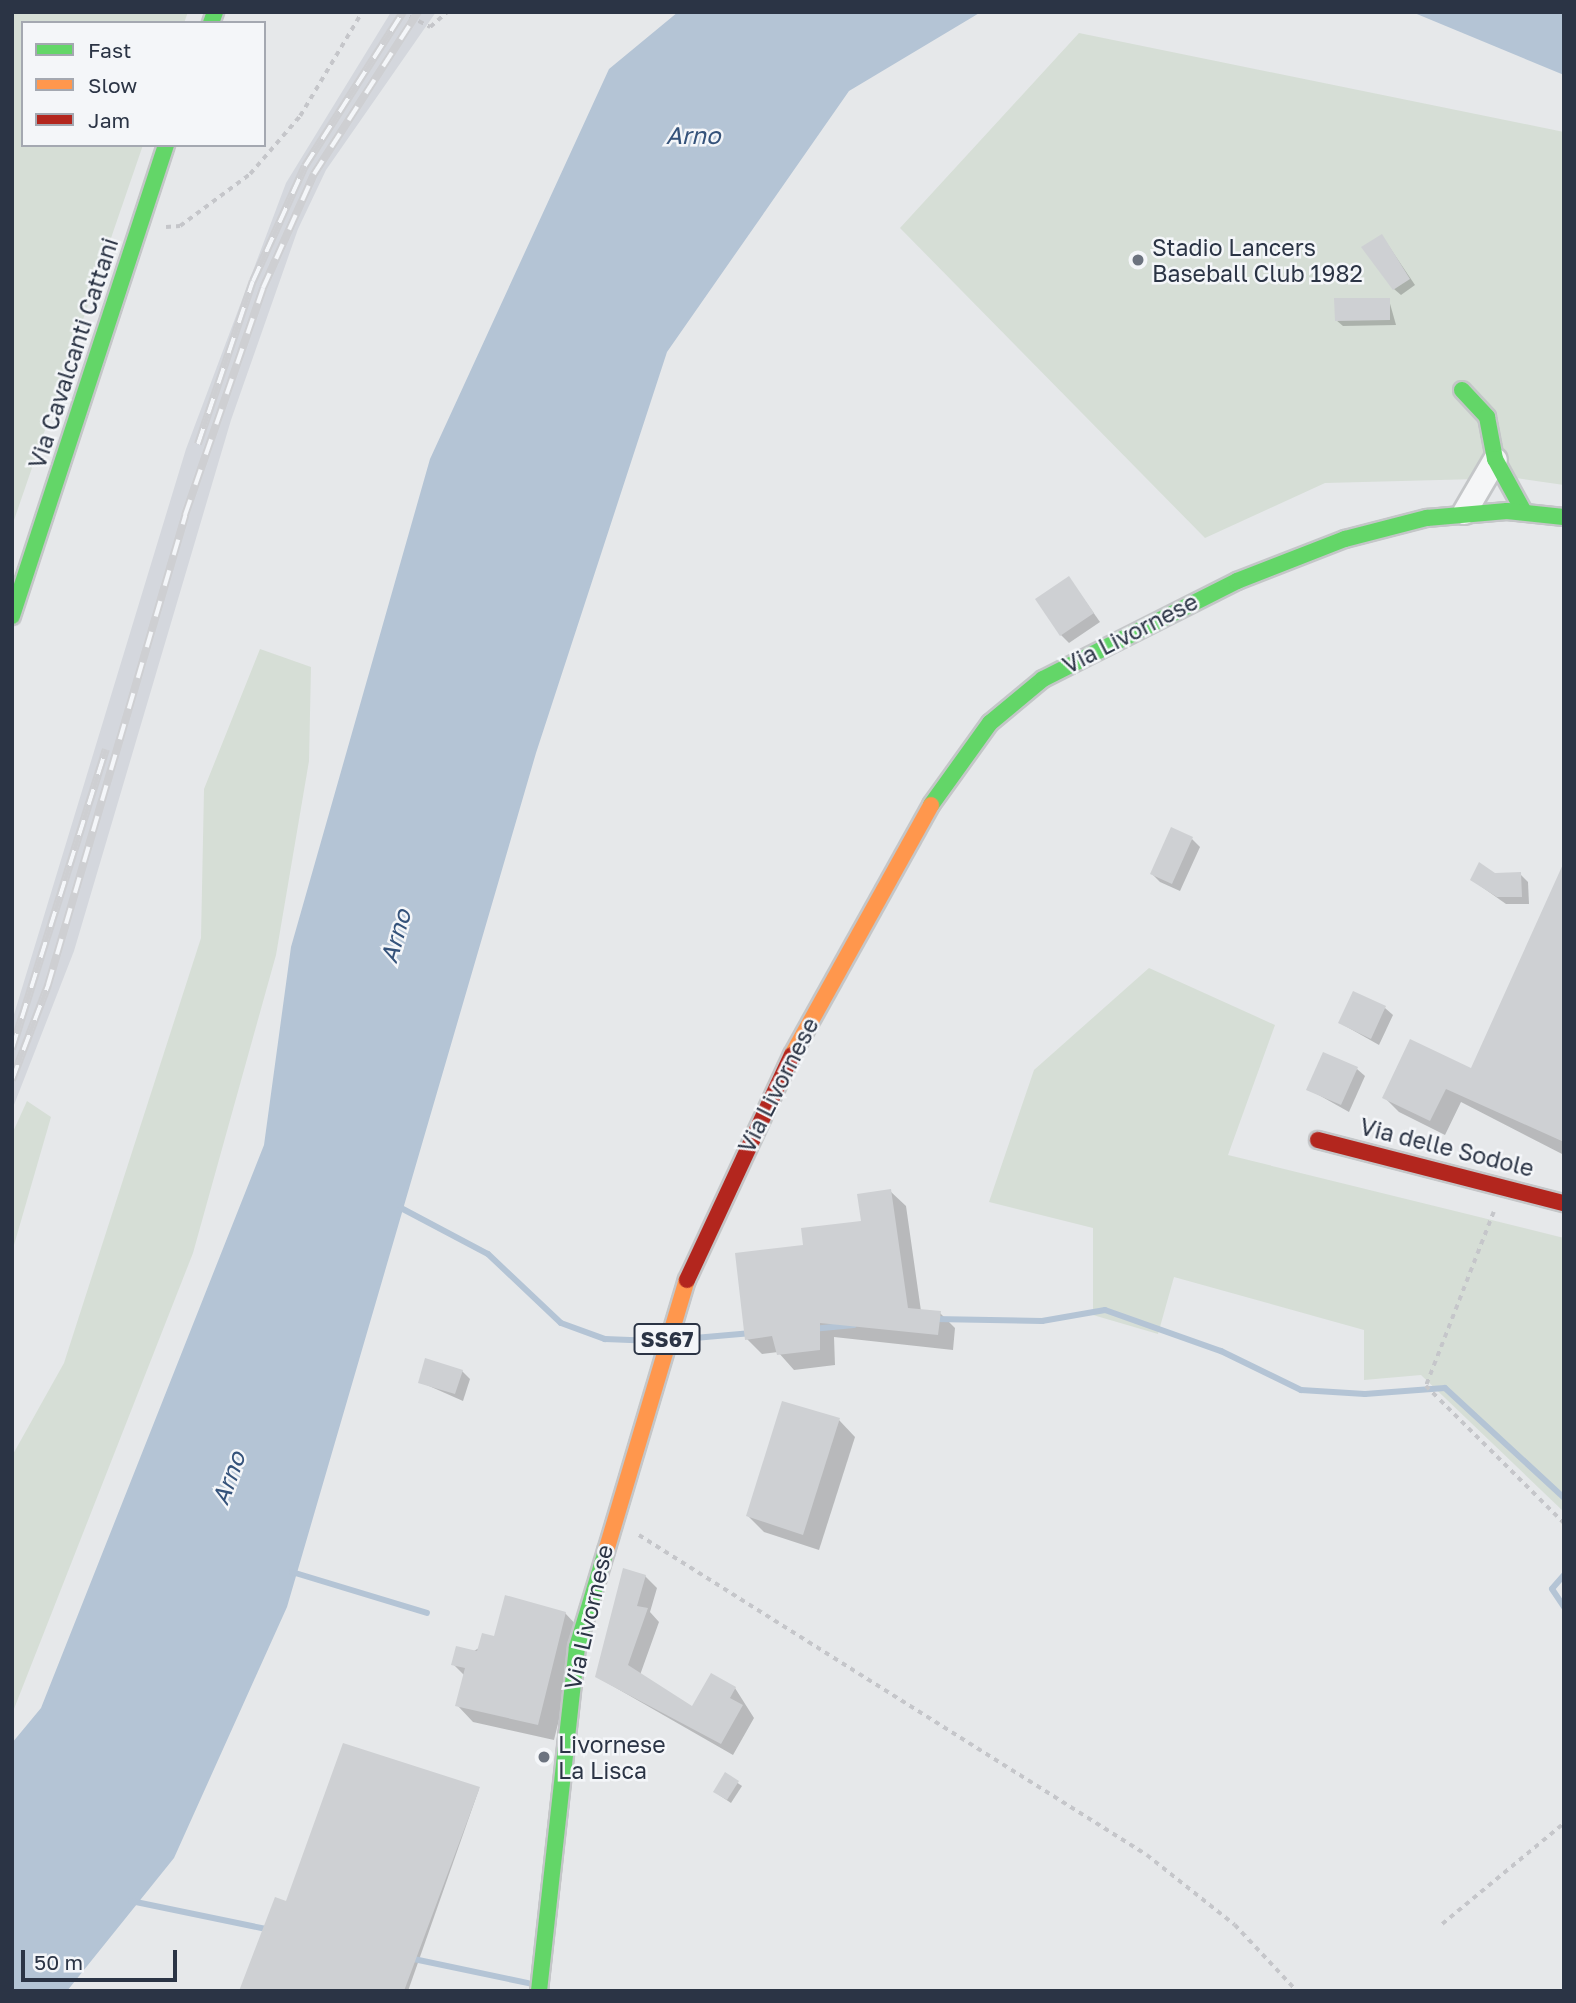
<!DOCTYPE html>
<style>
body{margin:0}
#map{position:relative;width:1576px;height:2003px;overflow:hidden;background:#e6e8ea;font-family:"Golos Text",sans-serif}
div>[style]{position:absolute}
.built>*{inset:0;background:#d4d7dd}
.green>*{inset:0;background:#d6ded6}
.water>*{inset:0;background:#b4c4d5}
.shadow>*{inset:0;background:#0003}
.stream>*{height:6px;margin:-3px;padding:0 3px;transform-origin:3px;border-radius:3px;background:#b4c4d5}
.building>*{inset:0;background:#ced0d3}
.path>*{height:3.5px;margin-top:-1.75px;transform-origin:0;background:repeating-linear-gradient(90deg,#c5c6ca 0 5px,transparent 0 10px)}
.roads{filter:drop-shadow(2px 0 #c4c6c8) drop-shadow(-2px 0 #c4c6c8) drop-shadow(0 2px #c4c6c8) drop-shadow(0 -2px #c4c6c8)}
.street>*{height:23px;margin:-11.5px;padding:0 11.5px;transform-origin:11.5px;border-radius:11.5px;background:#f5f6f7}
.fast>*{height:16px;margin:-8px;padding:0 8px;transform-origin:8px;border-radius:8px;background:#63d668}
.slow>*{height:16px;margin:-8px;padding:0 8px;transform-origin:8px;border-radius:8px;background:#ff974d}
.jam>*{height:16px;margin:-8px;padding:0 8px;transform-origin:8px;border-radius:8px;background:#b3261e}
.rail>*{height:8px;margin-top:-4px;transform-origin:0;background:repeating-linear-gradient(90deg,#f4f6f9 0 16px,#cecfd2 0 32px);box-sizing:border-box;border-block:2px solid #cecfd2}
.dots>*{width:19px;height:19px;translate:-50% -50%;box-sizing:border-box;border:4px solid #f4f6f9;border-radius:50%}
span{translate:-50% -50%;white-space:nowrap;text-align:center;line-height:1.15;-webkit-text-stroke:5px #f4f6f9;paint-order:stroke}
.shield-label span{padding:2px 5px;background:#f4f6f9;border:2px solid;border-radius:5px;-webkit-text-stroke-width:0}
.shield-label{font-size:21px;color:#2b3445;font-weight:700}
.poi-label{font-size:23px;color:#2b3445}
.left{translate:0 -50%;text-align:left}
.street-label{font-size:23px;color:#2b3445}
.water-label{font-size:24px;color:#34527a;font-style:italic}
.frame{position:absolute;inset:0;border:14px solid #2b3445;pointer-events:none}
.legend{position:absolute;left:21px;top:21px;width:245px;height:126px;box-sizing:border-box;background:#f4f6f9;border:2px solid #a4a8b1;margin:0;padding:9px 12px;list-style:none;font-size:21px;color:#2b3445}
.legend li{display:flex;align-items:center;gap:14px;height:35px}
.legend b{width:35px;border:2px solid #a4a8b1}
.scale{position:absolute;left:21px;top:1950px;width:156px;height:32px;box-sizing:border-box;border:4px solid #2b3445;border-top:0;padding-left:9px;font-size:21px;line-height:24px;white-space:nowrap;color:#2b3445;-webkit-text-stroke:5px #f4f6f9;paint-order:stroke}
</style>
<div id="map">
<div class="built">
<i style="clip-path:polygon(391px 12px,436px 12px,326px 170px,298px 229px,231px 420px,74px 951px,12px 1110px,12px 1021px,186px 449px,286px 183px)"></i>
</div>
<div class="green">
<i style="clip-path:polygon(12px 12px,188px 12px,184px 23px,23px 23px,23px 145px,143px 145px,12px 526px)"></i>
<i style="clip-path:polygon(1079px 33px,1564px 132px,1564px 485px,1516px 478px,1325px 483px,1205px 538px,900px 228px)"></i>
<i style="clip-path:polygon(260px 649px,311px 667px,309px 761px,276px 955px,193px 1253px,12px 1714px,12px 1456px,64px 1363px,201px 938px,204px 789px)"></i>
<i style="clip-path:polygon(1149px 968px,1275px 1025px,1228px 1155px,1564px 1238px,1564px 1512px,1421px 1375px,1364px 1380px,1364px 1330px,1174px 1277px,1158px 1334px,1093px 1315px,1093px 1228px,989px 1202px,1034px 1070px)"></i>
<i style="clip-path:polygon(27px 1101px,51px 1117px,12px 1252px,12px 1134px)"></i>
</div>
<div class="water">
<i style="clip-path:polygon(678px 12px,981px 12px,849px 91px,667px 352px,536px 753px,287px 1607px,174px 1858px,67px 1991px,12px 1991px,12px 1743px,41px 1708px,264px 1145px,291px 947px,430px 459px,609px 69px)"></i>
<i style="clip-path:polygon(1412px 12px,1564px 12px,1564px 75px)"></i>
</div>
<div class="shadow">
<i style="clip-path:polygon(1382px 236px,1415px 285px,1401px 295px,1394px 289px)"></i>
<i style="clip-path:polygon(1389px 300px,1396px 325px,1343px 326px,1336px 320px)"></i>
<i style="clip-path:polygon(1069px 578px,1100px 622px,1069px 643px,1061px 635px)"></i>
<i style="clip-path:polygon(1192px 839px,1200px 847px,1180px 891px,1160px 882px,1152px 874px)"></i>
<i style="clip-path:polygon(1520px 874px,1528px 882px,1529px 904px,1506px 904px,1472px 880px)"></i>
<i style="clip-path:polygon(1564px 895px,1564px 1155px,1461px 1102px,1445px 1135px,1399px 1112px,1384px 1097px,1472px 1070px)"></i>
<i style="clip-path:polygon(1385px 1008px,1393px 1015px,1379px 1045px,1340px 1023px)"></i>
<i style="clip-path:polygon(1357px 1069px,1365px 1076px,1349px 1112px,1308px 1089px)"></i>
<i style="clip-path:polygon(890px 1191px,906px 1206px,921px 1311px,940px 1313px,955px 1328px,953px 1350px,834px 1337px,835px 1365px,794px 1370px,778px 1352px,762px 1354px,747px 1339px,805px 1247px,863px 1222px)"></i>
<i style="clip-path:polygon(462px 1371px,470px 1379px,463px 1401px,420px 1382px)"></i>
<i style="clip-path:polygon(839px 1420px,855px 1437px,819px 1550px,764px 1532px,748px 1516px)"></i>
<i style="clip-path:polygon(645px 1576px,657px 1588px,650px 1612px,659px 1622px,640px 1675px,693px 1708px,735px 1688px,754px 1718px,733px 1755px,597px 1677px)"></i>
<i style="clip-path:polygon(565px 1613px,581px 1630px,554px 1740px,473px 1722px,457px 1705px,465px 1676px,453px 1664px,495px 1638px)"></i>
<i style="clip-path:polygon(726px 1775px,742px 1786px,731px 1803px,719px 1795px)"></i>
<i style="clip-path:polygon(479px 1789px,408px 1991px,240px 1991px,287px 1903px)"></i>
</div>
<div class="stream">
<i style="left:401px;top:1208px;width:98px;rotate:27.9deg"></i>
<i style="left:488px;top:1254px;width:100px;rotate:43.4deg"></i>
<i style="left:561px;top:1323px;width:47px;rotate:20deg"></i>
<i style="left:605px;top:1339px;width:50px;rotate:2.3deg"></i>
<i style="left:934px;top:1319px;width:108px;rotate:1.1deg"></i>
<i style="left:1042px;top:1321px;width:64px;rotate:-9.9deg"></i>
<i style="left:1105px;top:1310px;width:123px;rotate:19.5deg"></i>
<i style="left:1221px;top:1351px;width:89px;rotate:26deg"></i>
<i style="left:1301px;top:1390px;width:64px;rotate:3.6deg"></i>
<i style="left:1365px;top:1394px;width:80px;rotate:-4.3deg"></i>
<i style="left:1445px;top:1388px;width:162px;rotate:42.7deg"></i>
<i style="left:812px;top:1329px;width:42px;rotate:-5.4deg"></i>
<i style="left:683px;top:1339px;width:69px;rotate:-5deg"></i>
<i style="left:292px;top:1572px;width:141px;rotate:16.9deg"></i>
<i style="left:1564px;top:1575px;width:18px;rotate:131deg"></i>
<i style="left:1552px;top:1589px;width:22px;rotate:56deg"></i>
<i style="left:131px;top:1901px;width:143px;rotate:11.7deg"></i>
<i style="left:409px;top:1958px;width:122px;rotate:11.9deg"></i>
</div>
<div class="building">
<i style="clip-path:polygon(1382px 234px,1410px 279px,1393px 290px,1361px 247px)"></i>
<i style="clip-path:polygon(1334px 298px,1390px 298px,1390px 320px,1335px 321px)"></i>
<i style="clip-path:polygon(1069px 576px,1094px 613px,1060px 636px,1035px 599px)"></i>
<i style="clip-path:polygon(1171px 827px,1193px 837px,1172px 884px,1150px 874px)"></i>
<i style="clip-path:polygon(1479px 862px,1495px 873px,1521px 872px,1522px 897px,1497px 897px,1470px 880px)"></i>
<i style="clip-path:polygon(1564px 862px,1564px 1142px,1446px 1089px,1430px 1121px,1382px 1098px,1410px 1039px,1471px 1068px)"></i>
<i style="clip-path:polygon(1353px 991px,1386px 1006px,1371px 1039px,1338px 1023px)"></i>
<i style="clip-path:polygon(1323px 1052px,1358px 1067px,1341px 1105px,1306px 1090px)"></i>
<i style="clip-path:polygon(891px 1189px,908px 1308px,941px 1311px,938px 1335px,820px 1323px,820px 1350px,777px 1355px,772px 1336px,745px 1340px,735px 1253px,803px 1245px,801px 1228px,861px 1221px,857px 1194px)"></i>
<i style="clip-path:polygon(425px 1358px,463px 1370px,455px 1394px,418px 1383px)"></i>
<i style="clip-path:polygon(782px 1401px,840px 1418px,803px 1535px,746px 1516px)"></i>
<i style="clip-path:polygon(623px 1568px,646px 1575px,637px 1606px,648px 1608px,628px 1665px,692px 1706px,711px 1673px,736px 1687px,730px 1698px,743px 1705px,721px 1744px,595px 1677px)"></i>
<i style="clip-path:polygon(505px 1595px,566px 1612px,538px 1725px,455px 1706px,465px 1668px,451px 1665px,456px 1646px,477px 1651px,482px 1633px,494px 1636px)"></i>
<i style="clip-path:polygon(343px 1743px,480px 1787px,404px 1991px,239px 1991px,275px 1897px,286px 1901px)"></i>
<i style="clip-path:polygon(725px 1772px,739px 1781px,727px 1800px,713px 1792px)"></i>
</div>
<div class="path">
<i style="left:401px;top:12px;width:33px;rotate:27deg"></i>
<i style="left:430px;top:27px;width:23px;rotate:-41deg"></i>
<i style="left:166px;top:227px;width:14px;rotate:-4deg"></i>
<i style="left:180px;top:226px;width:87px;rotate:-36.6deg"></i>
<i style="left:250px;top:174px;width:77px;rotate:-49.2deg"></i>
<i style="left:300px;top:116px;width:121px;rotate:-59.2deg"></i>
<i style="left:1494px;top:1212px;width:187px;rotate:111.3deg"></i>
<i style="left:1426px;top:1386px;width:194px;rotate:44.8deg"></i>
<i style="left:639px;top:1535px;width:600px;rotate:32.21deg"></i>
<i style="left:1147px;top:1855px;width:112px;rotate:38.5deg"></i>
<i style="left:1235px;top:1925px;width:91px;rotate:46.8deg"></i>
<i style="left:1442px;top:1924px;width:158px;rotate:-39.6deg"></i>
</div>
<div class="roads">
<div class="street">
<i style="left:1464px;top:512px;width:61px;rotate:-59.7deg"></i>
</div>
<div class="fast">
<i style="left:211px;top:23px;width:12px;rotate:-70deg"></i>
<i style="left:1462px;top:390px;width:37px;rotate:47deg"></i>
<i style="left:1487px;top:417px;width:43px;rotate:79.2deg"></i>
<i style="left:1495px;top:459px;width:60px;rotate:61.3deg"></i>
<i style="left:12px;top:616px;width:496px;rotate:-71.9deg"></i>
<i style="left:931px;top:805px;width:101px;rotate:-54.3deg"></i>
<i style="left:990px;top:723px;width:69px;rotate:-39.7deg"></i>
<i style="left:1043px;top:679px;width:217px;rotate:-26.8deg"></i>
<i style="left:1237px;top:581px;width:116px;rotate:-21.3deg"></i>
<i style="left:1345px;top:539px;width:85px;rotate:-14.4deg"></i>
<i style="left:1427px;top:518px;width:80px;rotate:-5deg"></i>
<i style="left:1507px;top:511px;width:57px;rotate:6deg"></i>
<i style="left:539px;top:1991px;width:346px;rotate:-83.7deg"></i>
<i style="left:577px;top:1647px;width:100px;rotate:-73.2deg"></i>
</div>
<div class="slow">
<i style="left:792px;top:1055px;width:286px;rotate:-60.9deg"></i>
<i style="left:606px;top:1551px;width:283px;rotate:-73.4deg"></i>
</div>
<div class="jam">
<i style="left:1318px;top:1140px;width:254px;rotate:14.4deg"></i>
<i style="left:687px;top:1280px;width:248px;rotate:-65deg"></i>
</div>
</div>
<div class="rail">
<i style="left:198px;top:444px;width:172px;rotate:-71.4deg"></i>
<i style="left:253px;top:281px;width:126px;rotate:-65.7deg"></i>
<i style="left:305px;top:166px;width:183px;rotate:-57.5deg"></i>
<i style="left:12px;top:1049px;width:314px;rotate:-72.6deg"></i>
<i style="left:12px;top:1080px;width:102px;rotate:-69.2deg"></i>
<i style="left:48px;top:985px;width:490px;rotate:-73.7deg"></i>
<i style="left:185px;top:515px;width:240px;rotate:-71deg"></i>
<i style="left:263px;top:288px;width:125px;rotate:-65.9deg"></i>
<i style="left:314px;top:174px;width:193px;rotate:-57.3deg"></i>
</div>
<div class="dots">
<i style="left:1138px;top:260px;background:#6c737f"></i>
<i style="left:544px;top:1757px;background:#6c737f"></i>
</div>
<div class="shield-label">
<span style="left:667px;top:1339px">SS67</span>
</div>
<div class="poi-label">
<span class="left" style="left:1152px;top:260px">Stadio Lancers<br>Baseball Club 1982</span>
<span class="left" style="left:558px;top:1757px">Livornese<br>La Lisca</span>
</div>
<div class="street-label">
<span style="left:73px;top:353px;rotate:-72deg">Via Cavalcanti Cattani</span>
<span style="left:1130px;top:633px;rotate:-27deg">Via Livornese</span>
<span style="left:778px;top:1085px;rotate:-63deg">Via Livornese</span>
<span style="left:1447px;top:1147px;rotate:14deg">Via delle Sodole</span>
<span style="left:588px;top:1617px;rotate:-77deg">Via Livornese</span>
</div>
<div class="water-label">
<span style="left:693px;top:135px">Arno</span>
<span style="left:395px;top:936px;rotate:-74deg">Arno</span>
<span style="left:228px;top:1478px;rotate:-70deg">Arno</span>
</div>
<div class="frame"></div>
<ul class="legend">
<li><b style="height:9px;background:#63d668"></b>Fast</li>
<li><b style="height:9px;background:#ff974d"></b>Slow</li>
<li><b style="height:9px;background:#b3261e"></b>Jam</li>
</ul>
<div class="scale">50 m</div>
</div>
